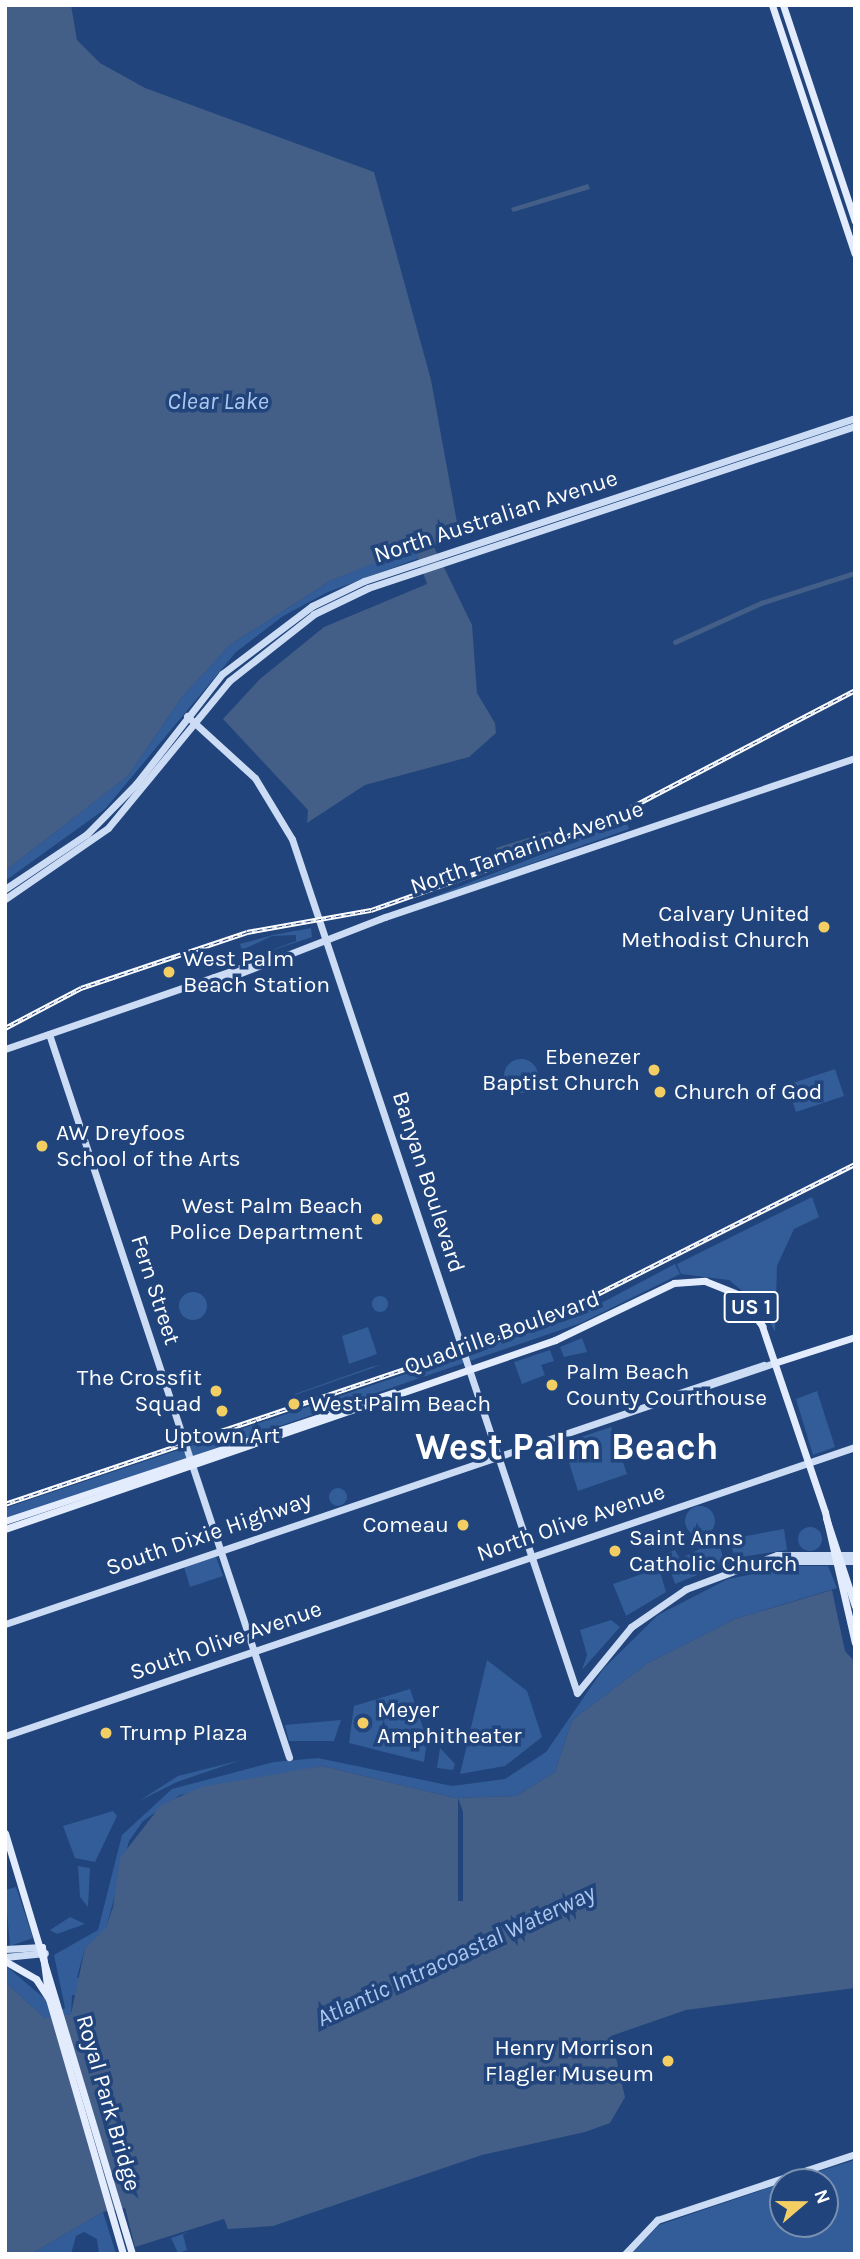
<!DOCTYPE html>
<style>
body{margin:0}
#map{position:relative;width:860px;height:2259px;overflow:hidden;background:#20447b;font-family:Karla,sans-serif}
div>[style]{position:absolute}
.green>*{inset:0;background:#335d99}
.round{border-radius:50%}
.water>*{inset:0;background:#435e87}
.pier>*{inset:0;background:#20447b}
.canal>*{height:4.5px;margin:-2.25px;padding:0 2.25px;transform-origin:2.25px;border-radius:2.25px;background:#435e87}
.secondary>*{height:7px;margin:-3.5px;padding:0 3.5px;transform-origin:3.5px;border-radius:3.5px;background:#ccdcf5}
.primary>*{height:7px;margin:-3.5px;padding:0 3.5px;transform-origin:3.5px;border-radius:3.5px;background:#e3ecfd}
.rail>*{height:4.5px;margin-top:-2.25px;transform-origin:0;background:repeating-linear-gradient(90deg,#20447b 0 5px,#fff 0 10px);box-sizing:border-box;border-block:2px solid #fff}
.dots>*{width:19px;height:19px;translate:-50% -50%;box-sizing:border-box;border:4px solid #20447b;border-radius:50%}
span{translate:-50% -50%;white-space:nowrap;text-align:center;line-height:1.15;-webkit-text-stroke:7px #20447b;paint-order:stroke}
.shield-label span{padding:2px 5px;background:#20447b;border:2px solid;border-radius:5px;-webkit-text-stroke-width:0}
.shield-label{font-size:21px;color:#fff;font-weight:700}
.street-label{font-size:23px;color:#fff}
.poi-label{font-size:23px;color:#fff}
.right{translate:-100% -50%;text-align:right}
.left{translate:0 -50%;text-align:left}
.water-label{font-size:24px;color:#adc8ee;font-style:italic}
.town-label{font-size:37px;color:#fff;font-weight:700}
.frame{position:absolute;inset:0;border:7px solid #fff;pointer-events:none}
.north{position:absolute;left:769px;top:2168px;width:70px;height:70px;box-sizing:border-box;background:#20447b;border:2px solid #798fb0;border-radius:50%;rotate:70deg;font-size:19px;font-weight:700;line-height:28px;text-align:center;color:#fff}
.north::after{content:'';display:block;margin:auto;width:24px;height:32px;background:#f3cf63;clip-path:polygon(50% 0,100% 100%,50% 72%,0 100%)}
</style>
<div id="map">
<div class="green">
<i style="clip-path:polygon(414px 546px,419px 558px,328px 592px,283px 616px,236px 652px,105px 809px,5px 881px,5px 871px,128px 776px,182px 697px,230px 645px,330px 581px)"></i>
<i style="clip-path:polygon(625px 818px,629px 829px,402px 909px,548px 852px)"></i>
<i style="clip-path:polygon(311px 928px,312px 937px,258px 955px,296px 941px,296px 935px,272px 936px,242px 950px,240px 944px,273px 935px)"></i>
<i class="round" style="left:504px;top:1059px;width:34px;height:34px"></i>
<i style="clip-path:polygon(835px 1069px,844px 1096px,796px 1112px,787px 1085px)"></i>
<i style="clip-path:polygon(812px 1197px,819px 1217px,794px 1229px,777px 1266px,775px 1332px,762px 1307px,729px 1280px,681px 1274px,677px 1264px)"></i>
<i style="clip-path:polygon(675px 1264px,680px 1274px,581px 1323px,5px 1520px,5px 1508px,573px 1318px)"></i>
<i class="round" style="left:179px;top:1292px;width:28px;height:28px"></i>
<i class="round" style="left:372px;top:1296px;width:16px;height:16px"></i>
<i style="clip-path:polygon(368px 1327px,377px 1354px,349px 1364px,342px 1336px)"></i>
<i style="clip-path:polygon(582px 1338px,587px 1352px,564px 1357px,560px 1347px)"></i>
<i style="clip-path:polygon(550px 1350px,554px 1361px,541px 1365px,545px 1375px,522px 1384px,514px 1362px)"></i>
<i style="clip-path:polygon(381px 1365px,295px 1395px,295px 1394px,371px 1367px)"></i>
<i style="clip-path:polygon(817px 1391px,835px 1447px,813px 1455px,796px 1399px)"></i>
<i style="clip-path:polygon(611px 1427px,627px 1474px,578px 1491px,563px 1443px)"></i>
<i class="round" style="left:329px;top:1488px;width:18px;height:18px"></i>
<i class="round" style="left:685px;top:1506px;width:30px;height:30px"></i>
<i class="round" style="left:798px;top:1527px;width:24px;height:24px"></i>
<i style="clip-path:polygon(784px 1529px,787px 1550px,735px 1558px,729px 1539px)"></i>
<i style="clip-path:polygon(718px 1540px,725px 1564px,675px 1584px,665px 1554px,675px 1550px,680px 1559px)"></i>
<i style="clip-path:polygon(216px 1557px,223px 1576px,190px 1587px,184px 1567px)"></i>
<i style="clip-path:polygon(796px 1566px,828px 1566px,837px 1588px,735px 1619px,648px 1663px,572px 1720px,555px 1772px,516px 1796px,455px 1798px,322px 1766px,180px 1795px,143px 1821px,129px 1841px,106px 1929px,85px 1948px,77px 1977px,85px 1981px,80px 1995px,72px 1995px,71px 2014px,46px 2019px,5px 1982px,5px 1965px,59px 2011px,65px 2008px,54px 1955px,98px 1930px,122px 1835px,172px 1789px,274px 1762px,318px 1758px,452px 1786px,505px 1779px,546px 1752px,604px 1668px,658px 1615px,728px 1579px)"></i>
<i style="clip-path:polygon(659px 1568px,666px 1592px,626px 1616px,613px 1584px)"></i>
<i style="clip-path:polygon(611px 1620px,620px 1627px,582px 1670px,587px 1655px,580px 1630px)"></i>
<i style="clip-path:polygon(487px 1660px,527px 1691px,542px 1737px,505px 1766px,460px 1774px)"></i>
<i style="clip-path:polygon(410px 1689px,427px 1740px,424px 1762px,349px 1743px,354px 1706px)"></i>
<i style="clip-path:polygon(341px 1720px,334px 1741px,289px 1741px,285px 1725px)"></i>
<i style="clip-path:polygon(440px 1748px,455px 1764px,453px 1770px,437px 1768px)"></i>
<i style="clip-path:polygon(241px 1760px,177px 1782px,139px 1801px,178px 1776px)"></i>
<i style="clip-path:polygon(113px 1811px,117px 1816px,95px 1862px,75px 1858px,63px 1826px)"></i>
<i style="clip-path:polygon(78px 1866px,90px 1868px,88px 1907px,80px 1897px)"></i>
<i style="clip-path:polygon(16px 1887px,33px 1938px,10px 1946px,5px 1890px)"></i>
<i style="clip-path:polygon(70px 1917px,85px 1924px,57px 1934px,50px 1930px)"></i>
<i style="clip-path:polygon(855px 2160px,855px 2254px,631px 2254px,659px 2225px,783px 2183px,783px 2224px,825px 2224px,825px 2182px,786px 2182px)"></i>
<i style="clip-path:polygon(103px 2212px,116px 2254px,99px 2254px,97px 2239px,84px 2232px,76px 2236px,71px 2254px,31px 2254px)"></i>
<i style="clip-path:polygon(189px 2232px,183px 2235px,187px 2250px,178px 2253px,171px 2238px,144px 2247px)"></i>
</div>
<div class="water">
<i style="clip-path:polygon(5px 5px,71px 5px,77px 40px,100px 63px,145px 88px,374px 172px,431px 380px,458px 528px,434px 547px,472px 625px,477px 693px,495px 723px,496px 733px,469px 757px,365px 785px,307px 823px,308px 810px,223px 719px,260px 679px,324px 627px,427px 584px,414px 547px,330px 581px,230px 645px,182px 697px,128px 776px,5px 871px)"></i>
<i style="clip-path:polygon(588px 184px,590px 189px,513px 212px,511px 208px)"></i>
<i style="clip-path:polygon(550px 831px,553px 834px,498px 854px,496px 848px)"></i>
<i style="clip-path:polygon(832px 1590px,845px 1651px,855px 1662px,855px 1988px,686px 2010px,611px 2036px,625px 2097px,610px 2123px,585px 2132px,482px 2155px,273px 2226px,228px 2229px,224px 2219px,135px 2247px,125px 2208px,103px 2212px,31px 2254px,5px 2254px,5px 1982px,45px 2018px,71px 2014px,85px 1948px,106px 1928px,113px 1907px,120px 1858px,161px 1805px,201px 1787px,322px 1766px,455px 1798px,516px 1796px,555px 1772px,572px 1720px,648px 1663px,735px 1619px)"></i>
</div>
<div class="pier">
<i style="clip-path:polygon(458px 1798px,463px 1812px,463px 1901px,458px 1901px)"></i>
</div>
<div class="canal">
<i style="left:675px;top:642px;width:94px;rotate:-24.4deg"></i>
<i style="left:761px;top:603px;width:99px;rotate:-17.7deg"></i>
</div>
<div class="secondary">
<i style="left:187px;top:716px;width:92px;rotate:42.4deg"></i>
<i style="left:255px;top:778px;width:71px;rotate:58.8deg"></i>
<i style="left:292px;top:839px;width:900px;rotate:71.54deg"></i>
<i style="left:5px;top:889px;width:99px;rotate:-33.9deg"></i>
<i style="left:87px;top:834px;width:70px;rotate:-45.6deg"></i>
<i style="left:136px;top:784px;width:140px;rotate:-52deg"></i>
<i style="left:222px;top:674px;width:113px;rotate:-37.1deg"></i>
<i style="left:312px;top:606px;width:58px;rotate:-25.7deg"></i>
<i style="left:364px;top:581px;width:517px;rotate:-18.36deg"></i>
<i style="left:5px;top:899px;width:125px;rotate:-34.6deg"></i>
<i style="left:108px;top:828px;width:190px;rotate:-50.5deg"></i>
<i style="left:229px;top:681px;width:108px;rotate:-38.2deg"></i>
<i style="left:314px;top:614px;width:60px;rotate:-25.7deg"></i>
<i style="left:368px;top:588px;width:513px;rotate:-18.4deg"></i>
<i style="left:214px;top:977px;width:11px;rotate:10deg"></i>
<i style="left:225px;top:979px;width:172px;rotate:-21.2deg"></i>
<i style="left:385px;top:917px;width:496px;rotate:-18.7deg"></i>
<i style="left:49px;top:1034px;width:762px;rotate:71.64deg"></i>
<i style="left:5px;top:1049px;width:274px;rotate:-19deg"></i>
<i style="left:658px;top:1400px;width:111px;rotate:-18.4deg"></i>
<i style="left:734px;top:1570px;width:46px;rotate:-11.3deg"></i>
<i style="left:779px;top:1561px;width:76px"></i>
<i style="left:5px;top:1624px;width:812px;rotate:-18.75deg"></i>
<i style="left:577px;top:1693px;width:85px;rotate:-50.7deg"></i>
<i style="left:631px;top:1627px;width:67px;rotate:-34.6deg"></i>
<i style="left:686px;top:1589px;width:97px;rotate:-20.5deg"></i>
<i style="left:777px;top:1555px;width:78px"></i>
<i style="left:5px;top:1736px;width:898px;rotate:-18.78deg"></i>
<i style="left:5px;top:1949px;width:37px;rotate:-3deg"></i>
<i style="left:5px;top:1957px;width:40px;rotate:-5.7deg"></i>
<i style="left:625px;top:2254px;width:47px;rotate:-46.7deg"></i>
<i style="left:657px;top:2220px;width:209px;rotate:-18.4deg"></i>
</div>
<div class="primary">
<i style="left:772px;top:5px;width:262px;rotate:71.6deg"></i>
<i style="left:783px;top:5px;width:228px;rotate:71.6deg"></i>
<i style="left:774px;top:1363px;width:85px;rotate:-17.8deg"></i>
<i style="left:826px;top:1518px;width:93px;rotate:71.8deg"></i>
<i style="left:5px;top:1521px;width:409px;rotate:-18.3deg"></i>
<i style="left:5px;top:1529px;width:582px;rotate:-18.96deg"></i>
<i style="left:555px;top:1340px;width:132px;rotate:-25.6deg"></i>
<i style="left:674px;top:1283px;width:31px;rotate:-4deg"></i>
<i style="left:705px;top:1281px;width:37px;rotate:22deg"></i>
<i style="left:739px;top:1295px;width:39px;rotate:53deg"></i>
<i style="left:762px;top:1326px;width:196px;rotate:71.3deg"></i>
<i style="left:825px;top:1512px;width:134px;rotate:77.1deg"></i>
<i style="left:5px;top:1833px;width:440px;rotate:73.2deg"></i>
<i style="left:42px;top:1947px;width:46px;rotate:82.6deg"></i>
<i style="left:5px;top:1961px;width:36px;rotate:30deg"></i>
<i style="left:36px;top:1979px;width:24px;rotate:57deg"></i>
<i style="left:49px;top:1999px;width:266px;rotate:73.8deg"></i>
</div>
<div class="rail">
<i style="left:5px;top:1028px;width:86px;rotate:-27.8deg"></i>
<i style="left:81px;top:988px;width:175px;rotate:-18.6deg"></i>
<i style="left:247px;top:932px;width:126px;rotate:-10.1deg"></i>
<i style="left:371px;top:910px;width:147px;rotate:-19.4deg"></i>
<i style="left:510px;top:861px;width:120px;rotate:-23.6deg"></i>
<i style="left:620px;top:813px;width:265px;rotate:-27.6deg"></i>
<i style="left:5px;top:1504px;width:563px;rotate:-18.66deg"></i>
<i style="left:538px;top:1324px;width:355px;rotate:-26.8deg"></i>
</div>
<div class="dots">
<i style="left:824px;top:927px;background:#f3cf63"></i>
<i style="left:169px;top:972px;background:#f3cf63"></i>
<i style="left:654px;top:1070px;background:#f3cf63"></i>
<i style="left:660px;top:1092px;background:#f3cf63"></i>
<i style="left:42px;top:1146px;background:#f3cf63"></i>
<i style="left:377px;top:1219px;background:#f3cf63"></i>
<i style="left:552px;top:1385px;background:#f3cf63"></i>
<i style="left:216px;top:1391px;background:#f3cf63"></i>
<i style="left:294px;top:1404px;background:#f3cf63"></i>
<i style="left:222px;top:1411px;background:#f3cf63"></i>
<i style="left:463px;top:1525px;background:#f3cf63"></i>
<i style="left:615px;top:1551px;background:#f3cf63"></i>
<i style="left:363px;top:1723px;background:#f3cf63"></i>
<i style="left:106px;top:1733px;background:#f3cf63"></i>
<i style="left:668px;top:2061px;background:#f3cf63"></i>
</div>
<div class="shield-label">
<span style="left:751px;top:1307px">US 1</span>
</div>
<div class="street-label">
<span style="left:496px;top:517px;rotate:-18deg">North Australian Avenue</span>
<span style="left:527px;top:848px;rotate:-19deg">North Tamarind Avenue</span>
<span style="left:428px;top:1182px;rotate:72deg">Banyan Boulevard</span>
<span style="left:155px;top:1290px;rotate:72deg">Fern Street</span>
<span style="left:502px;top:1333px;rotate:-20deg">Quadrille Boulevard</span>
<span style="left:571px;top:1523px;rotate:-19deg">North Olive Avenue</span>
<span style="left:209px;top:1534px;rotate:-19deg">South Dixie Highway</span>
<span style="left:226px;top:1641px;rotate:-19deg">South Olive Avenue</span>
<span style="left:108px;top:2103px;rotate:74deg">Royal Park Bridge</span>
</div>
<div class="poi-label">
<span class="right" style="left:810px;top:927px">Calvary United<br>Methodist Church</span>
<span class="left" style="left:183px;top:972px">West Palm<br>Beach Station</span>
<span class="right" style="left:640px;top:1070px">Ebenezer<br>Baptist Church</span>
<span class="left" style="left:674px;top:1092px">Church of God</span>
<span class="left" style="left:56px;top:1146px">AW Dreyfoos<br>School of the Arts</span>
<span class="right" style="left:363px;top:1219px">West Palm Beach<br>Police Department</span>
<span class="left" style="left:566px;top:1385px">Palm Beach<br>County Courthouse</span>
<span class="right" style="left:202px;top:1391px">The Crossfit<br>Squad</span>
<span class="left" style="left:310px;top:1404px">West Palm Beach</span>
<span style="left:222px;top:1436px">Uptown Art</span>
<span class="right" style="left:449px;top:1525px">Comeau</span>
<span class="left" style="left:629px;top:1551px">Saint Anns<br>Catholic Church</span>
<span class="left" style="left:377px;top:1723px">Meyer<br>Amphitheater</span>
<span class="left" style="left:120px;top:1733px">Trump Plaza</span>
<span class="right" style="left:654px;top:2061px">Henry Morrison<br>Flagler Museum</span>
</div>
<div class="water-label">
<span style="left:218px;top:402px">Clear Lake</span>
<span style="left:456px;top:1956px;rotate:-25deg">Atlantic Intracoastal Waterway</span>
</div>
<div class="town-label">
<span style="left:567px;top:1447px">West Palm Beach</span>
</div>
<div class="frame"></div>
<div class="north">N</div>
</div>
